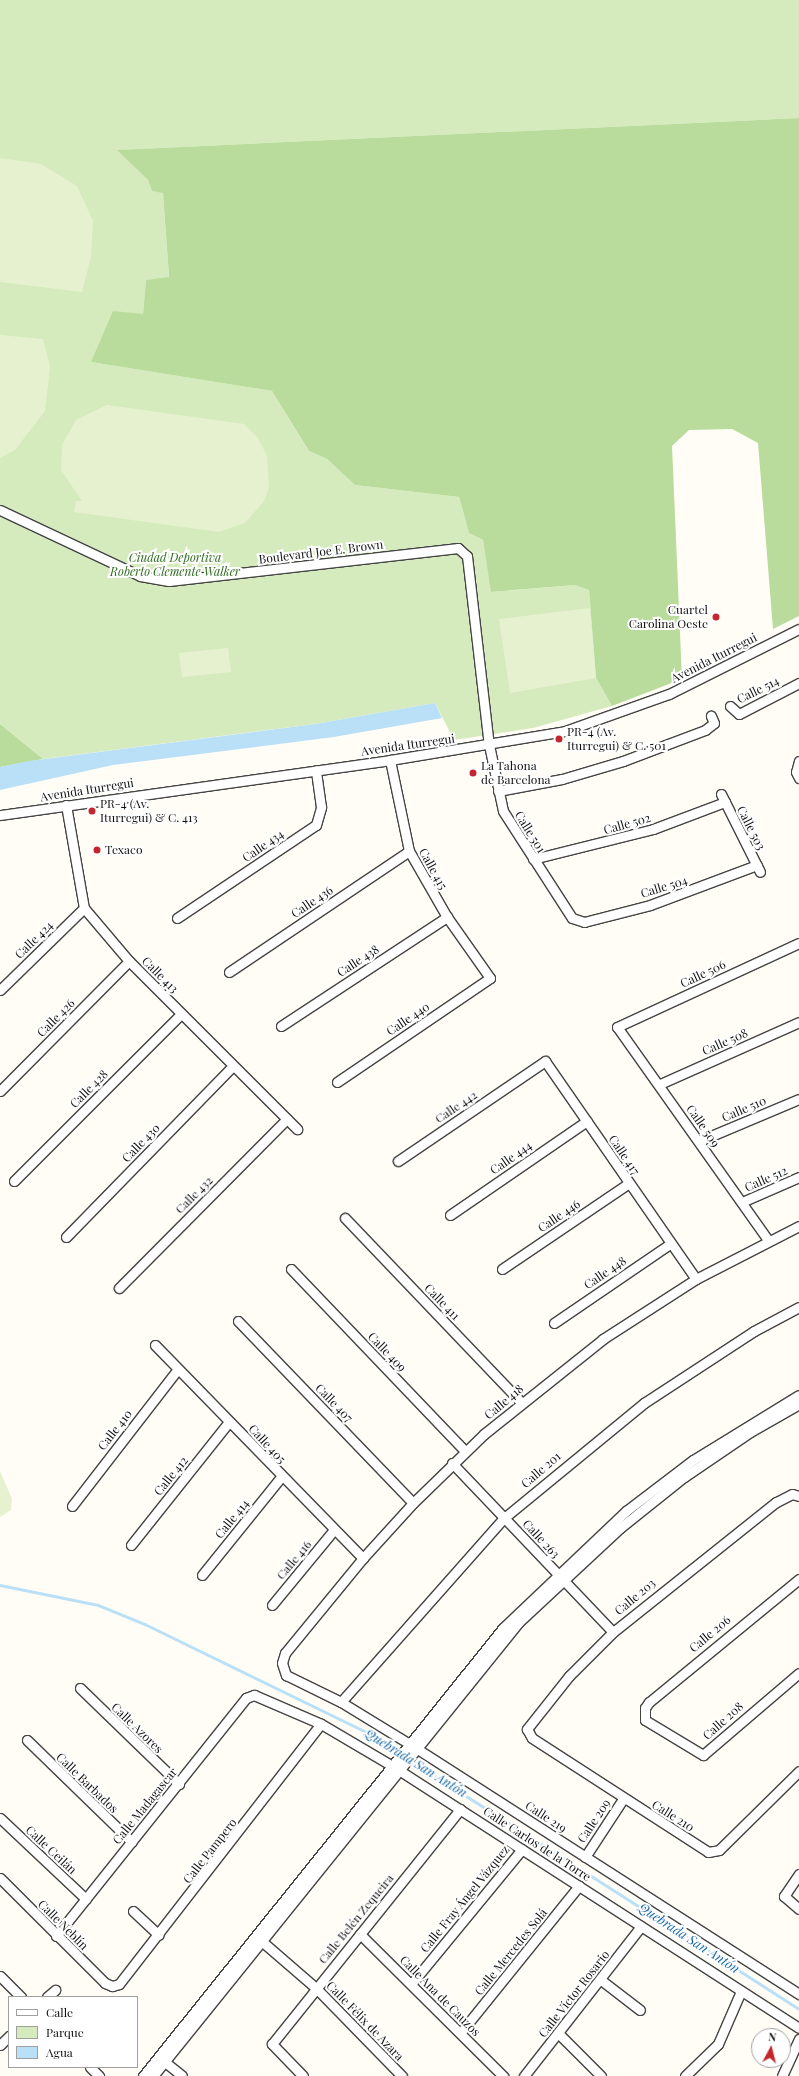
<!DOCTYPE html>
<meta charset="utf-8">
<style>
body{margin:0}
#map{position:relative;width:799px;height:2076px;overflow:hidden;background:#fffdf5;font-family:"Playfair Display",serif}
div>[style]{position:absolute}
.green>*{inset:0;background:#d5ebbd}
.forest>*{inset:0;background:#b9dc9c}
.pitch>*{inset:0;background:#e6f2cf}
.water>*{inset:0;background:#b9e0f7}
.stream>*{height:2.5px;margin:-1.25px;padding:0 1.25px;transform-origin:1.25px;border-radius:1.25px;background:#b9e0f7}
.roads{filter:drop-shadow(1px 0 #444) drop-shadow(-1px 0 #444) drop-shadow(0 1px #444) drop-shadow(0 -1px #444)}
.minor>*{height:9px;margin:-4.5px;padding:0 4.5px;transform-origin:4.5px;border-radius:4.5px;background:#fff}
.dots>*{width:11px;height:11px;translate:-50% -50%;box-sizing:border-box;border:2px solid #fff;border-radius:50%}
span{translate:-50% -50%;white-space:nowrap;text-align:center;line-height:1.15;-webkit-text-stroke:4px #fff;paint-order:stroke}
.street-label{font-size:12px;color:#111}
.park-label{font-size:12px;color:#2f6b1f;font-style:italic}
.poi-label{font-size:12px;color:#111}
.right{translate:-100% -50%;text-align:right}
.left{translate:0 -50%;text-align:left}
.water-label{font-size:13px;color:#1768a6;font-style:italic}
.legend{position:absolute;left:8px;top:1996px;width:130px;height:72px;box-sizing:border-box;background:#fff;border:1px solid #a0a0a0;margin:0;padding:5px 7px;list-style:none;font-size:12px;color:#111}
.legend li{display:flex;align-items:center;gap:8px;height:20px}
.legend b{width:20px;border:1px solid #a0a0a0}
.north{position:absolute;left:751px;top:2028px;width:40px;height:40px;box-sizing:border-box;background:#fff;border:1px solid #a0a0a0;border-radius:50%;rotate:7deg;font-size:11px;font-weight:700;line-height:16px;text-align:center;color:#111}
.north::after{content:'';display:block;margin:auto;width:14px;height:18px;background:#c4262e;clip-path:polygon(50% 0,100% 100%,50% 72%,0 100%)}
</style>
<div id="map">
<div class="green">
<i style="clip-path:polygon(0 0,799px 0,799px 118px,118px 150px,148px 180px,152px 191px,163px 192px,169px 278px,146px 280px,143px 314px,91px 362px,272px 391px,309px 451px,327px 459px,355px 485px,459px 497px,469px 533px,483px 540px,492px 592px,575px 585px,589px 590px,596px 678px,612px 706px,533px 728px,454px 740px,435px 703px,315px 724px,43px 759px,0 724px)"></i>
</div>
<div class="forest">
<i style="clip-path:polygon(799px 118px,799px 616px,773px 629px,758px 443px,732px 429px,689px 430px,672px 446px,682px 679px,612px 706px,596px 678px,589px 590px,575px 585px,491px 592px,483px 540px,469px 533px,459px 497px,355px 485px,327px 459px,309px 451px,272px 391px,91px 362px,113px 311px,143px 314px,146px 280px,169px 277px,163px 193px,152px 191px,148px 180px,117px 150px)"></i>
<i style="clip-path:polygon(0 724px,43px 759px,0 767px)"></i>
</div>
<div class="pitch">
<i style="clip-path:polygon(0 158px,41px 164px,77px 186px,93px 221px,91px 257px,82px 292px,0 282px)"></i>
<i style="clip-path:polygon(0 335px,43px 339px,50px 367px,45px 411px,15px 450px,0 458px)"></i>
<i style="clip-path:polygon(107px 405px,244px 424px,258px 438px,267px 456px,269px 488px,264px 501px,245px 523px,219px 532px,74px 512px,76px 501px,82px 501px,61px 470px,62px 445px,76px 420px)"></i>
<i style="clip-path:polygon(590px 608px,596px 678px,510px 693px,499px 619px)"></i>
<i style="clip-path:polygon(228px 648px,231px 672px,182px 677px,179px 653px)"></i>
<i style="clip-path:polygon(0 1471px,12px 1499px,11px 1510px,0 1517px)"></i>
</div>
<div class="water">
<i style="clip-path:polygon(435px 703px,442px 718px,334px 737px,113px 765px,0 790px,0 767px,29px 761px,315px 724px)"></i>
</div>
<div class="stream">
<i style="left:0;top:1585px;width:100px;rotate:11.5deg"></i>
<i style="left:98px;top:1605px;width:51px;rotate:22deg"></i>
<i style="left:145px;top:1624px;width:251px;rotate:26deg"></i>
<i style="left:371px;top:1734px;width:34px;rotate:34deg"></i>
<i style="left:410px;top:1760px;width:462px;rotate:32.6deg"></i>
</div>
<div class="roads">
<div class="minor">
<i style="left:0;top:510px;width:155px;rotate:25.2deg"></i>
<i style="left:140px;top:576px;width:29px;rotate:10deg"></i>
<i style="left:169px;top:581px;width:291px;rotate:-6.5deg"></i>
<i style="left:458px;top:548px;width:12px;rotate:42deg"></i>
<i style="left:467px;top:556px;width:190px;rotate:83.4deg"></i>
<i style="left:489px;top:745px;width:67px;rotate:78deg"></i>
<i style="left:503px;top:811px;width:127px;rotate:57.2deg"></i>
<i style="left:572px;top:918px;width:13px;rotate:18deg"></i>
<i style="left:584px;top:922px;width:68px;rotate:-14.4deg"></i>
<i style="left:650px;top:905px;width:114px;rotate:-20.5deg"></i>
<i style="left:730px;top:706px;width:12px;rotate:42deg"></i>
<i style="left:739px;top:714px;width:68px;rotate:-27.3deg"></i>
<i style="left:799px;top:761px;width:11px;rotate:105deg"></i>
<i style="left:796px;top:772px;width:7px;rotate:63deg"></i>
<i style="left:498px;top:791px;width:65px;rotate:-10.6deg"></i>
<i style="left:562px;top:779px;width:64px;rotate:-16.4deg"></i>
<i style="left:623px;top:761px;width:88px;rotate:-20.7deg"></i>
<i style="left:705px;top:730px;width:11px;rotate:-38deg"></i>
<i style="left:714px;top:723px;width:8px;rotate:-113deg"></i>
<i style="left:721px;top:794px;width:87px;rotate:63.4deg"></i>
<i style="left:66px;top:805px;width:105px;rotate:80.1deg"></i>
<i style="left:84px;top:908px;width:70px;rotate:49.7deg"></i>
<i style="left:129px;top:961px;width:238px;rotate:45deg"></i>
<i style="left:0;top:815px;width:394px;rotate:-8deg"></i>
<i style="left:390px;top:760px;width:177px;rotate:-9.4deg"></i>
<i style="left:565px;top:731px;width:110px;rotate:-19.6deg"></i>
<i style="left:669px;top:694px;width:145px;rotate:-26.6deg"></i>
<i style="left:533px;top:859px;width:124px;rotate:-14deg"></i>
<i style="left:653px;top:829px;width:77px;rotate:-20.6deg"></i>
<i style="left:177px;top:918px;width:167px;rotate:-33.8deg"></i>
<i style="left:316px;top:825px;width:19px;rotate:-74deg"></i>
<i style="left:321px;top:807px;width:37px;rotate:-98deg"></i>
<i style="left:229px;top:972px;width:217px;rotate:-33.9deg"></i>
<i style="left:0;top:990px;width:117px;rotate:-44.3deg"></i>
<i style="left:281px;top:1026px;width:199px;rotate:-33.3deg"></i>
<i style="left:337px;top:1082px;width:185px;rotate:-34.2deg"></i>
<i style="left:490px;top:978px;width:75px;rotate:-125.2deg"></i>
<i style="left:447px;top:917px;width:76px;rotate:-119.9deg"></i>
<i style="left:409px;top:851px;width:93px;rotate:-101.8deg"></i>
<i style="left:660px;top:1084px;width:152px;rotate:-24deg"></i>
<i style="left:0;top:1091px;width:183px;rotate:-45.2deg"></i>
<i style="left:699px;top:1141px;width:108px;rotate:-22.8deg"></i>
<i style="left:398px;top:1161px;width:178px;rotate:-34.2deg"></i>
<i style="left:545px;top:1061px;width:265px;rotate:55.3deg"></i>
<i style="left:14px;top:1181px;width:236px;rotate:-45deg"></i>
<i style="left:742px;top:1202px;width:62px;rotate:-23.7deg"></i>
<i style="left:450px;top:1215px;width:166px;rotate:-34.5deg"></i>
<i style="left:345px;top:1218px;width:256px;rotate:46.3deg"></i>
<i style="left:799px;top:1226px;width:116px;rotate:152.8deg"></i>
<i style="left:696px;top:1279px;width:111px;rotate:147.2deg"></i>
<i style="left:603px;top:1339px;width:152px;rotate:141.4deg"></i>
<i style="left:484px;top:1434px;width:99px;rotate:135.8deg"></i>
<i style="left:413px;top:1503px;width:74px;rotate:132.3deg"></i>
<i style="left:363px;top:1558px;width:123px;rotate:129.4deg"></i>
<i style="left:285px;top:1653px;width:10px;rotate:107deg"></i>
<i style="left:282px;top:1663px;width:13px;rotate:72deg"></i>
<i style="left:286px;top:1675px;width:61px;rotate:26.1deg"></i>
<i style="left:341px;top:1702px;width:79px;rotate:31.5deg"></i>
<i style="left:408px;top:1743px;width:465px;rotate:32.7deg"></i>
<i style="left:66px;top:1237px;width:239px;rotate:-45.7deg"></i>
<i style="left:768px;top:1240px;width:261px;rotate:-125.3deg"></i>
<i style="left:617px;top:1027px;width:200px;rotate:-24.8deg"></i>
<i style="left:291px;top:1269px;width:252px;rotate:46.3deg"></i>
<i style="left:502px;top:1269px;width:153px;rotate:-34.1deg"></i>
<i style="left:119px;top:1288px;width:238px;rotate:-45.2deg"></i>
<i style="left:238px;top:1321px;width:252px;rotate:46.1deg"></i>
<i style="left:554px;top:1323px;width:140px;rotate:-34.3deg"></i>
<i style="left:155px;top:1345px;width:298px;rotate:45.7deg"></i>
<i style="left:452px;top:1463px;width:233px;rotate:46.4deg"></i>
<i style="left:799px;top:1496px;width:7px;rotate:-164deg"></i>
<i style="left:792px;top:1494px;width:18px;rotate:153deg"></i>
<i style="left:776px;top:1502px;width:208px;rotate:141.4deg"></i>
<i style="left:613px;top:1632px;width:62px;rotate:135deg"></i>
<i style="left:569px;top:1676px;width:68px;rotate:128.4deg"></i>
<i style="left:527px;top:1729px;width:10px;rotate:61deg"></i>
<i style="left:532px;top:1738px;width:210px;rotate:32.9deg"></i>
<i style="left:708px;top:1852px;width:11px;rotate:-10deg"></i>
<i style="left:719px;top:1850px;width:112px;rotate:-44.6deg"></i>
<i style="left:72px;top:1506px;width:172px;rotate:-52.3deg"></i>
<i style="left:131px;top:1545px;width:157px;rotate:-51.5deg"></i>
<i style="left:202px;top:1575px;width:126px;rotate:-51.1deg"></i>
<i style="left:799px;top:1579px;width:194px;rotate:140.6deg"></i>
<i style="left:649px;top:1702px;width:7px;rotate:124deg"></i>
<i style="left:645px;top:1708px;width:12px;rotate:90deg"></i>
<i style="left:645px;top:1720px;width:68px;rotate:31.1deg"></i>
<i style="left:703px;top:1755px;width:126px;rotate:-40.5deg"></i>
<i style="left:272px;top:1605px;width:96px;rotate:-50.5deg"></i>
<i style="left:80px;top:1688px;width:138px;rotate:44.1deg"></i>
<i style="left:341px;top:1702px;width:246px;rotate:-48.5deg"></i>
<i style="left:504px;top:1518px;width:181px;rotate:-39.4deg"></i>
<i style="left:644px;top:1403px;width:131px;rotate:-33.2deg"></i>
<i style="left:754px;top:1331px;width:51px;rotate:-28.1deg"></i>
<i style="left:27px;top:1740px;width:146px;rotate:44.2deg"></i>
<i style="left:0;top:1818px;width:118px;rotate:43.3deg"></i>
<i style="left:585px;top:1857px;width:69px;rotate:-56.8deg"></i>
<i style="left:799px;top:1874px;width:27px;rotate:124deg"></i>
<i style="left:784px;top:1896px;width:20px;rotate:41deg"></i>
<i style="left:0;top:1878px;width:148px;rotate:45deg"></i>
<i style="left:105px;top:1983px;width:8px;rotate:23deg"></i>
<i style="left:112px;top:1986px;width:7px;rotate:-16deg"></i>
<i style="left:119px;top:1984px;width:329px;rotate:-52.2deg"></i>
<i style="left:133px;top:1911px;width:35px;rotate:43deg"></i>
<i style="left:360px;top:1934px;width:202px;rotate:44.8deg"></i>
<i style="left:56px;top:1936px;width:305px;rotate:-51.4deg"></i>
<i style="left:246px;top:1698px;width:9px;rotate:-21deg"></i>
<i style="left:254px;top:1695px;width:73px;rotate:23.4deg"></i>
<i style="left:321px;top:1724px;width:81px;rotate:30.4deg"></i>
<i style="left:391px;top:1765px;width:485px;rotate:32.8deg"></i>
<i style="left:258px;top:1938px;width:77px;rotate:40.8deg"></i>
<i style="left:316px;top:1988px;width:123px;rotate:45.7deg"></i>
<i style="left:0;top:1976px;width:30px;rotate:45deg"></i>
<i style="left:601px;top:1980px;width:49px;rotate:37.6deg"></i>
<i style="left:412px;top:1983px;width:173px;rotate:-50.6deg"></i>
<i style="left:47px;top:1997px;width:11px;rotate:-41deg"></i>
<i style="left:461px;top:2032px;width:188px;rotate:-51.1deg"></i>
<i style="left:558px;top:2033px;width:61px;rotate:45deg"></i>
<i style="left:0;top:2045px;width:13px;rotate:-45deg"></i>
<i style="left:160px;top:2058px;width:28px;rotate:39deg"></i>
<i style="left:90px;top:2067px;width:13px;rotate:45deg"></i>
<i style="left:143px;top:2076px;width:575px;rotate:-51.22deg"></i>
<i style="left:503px;top:1628px;width:170px;rotate:-43.6deg"></i>
<i style="left:626px;top:1511px;width:84px;rotate:-37.3deg"></i>
<i style="left:693px;top:1460px;width:124px;rotate:-31.5deg"></i>
<i style="left:153px;top:2076px;width:582px;rotate:-51.14deg"></i>
<i style="left:518px;top:1623px;width:139px;rotate:-43deg"></i>
<i style="left:620px;top:1528px;width:82px;rotate:-38.6deg"></i>
<i style="left:684px;top:1477px;width:80px;rotate:-34.3deg"></i>
<i style="left:750px;top:1432px;width:56px;rotate:-29.7deg"></i>
<i style="left:303px;top:2076px;width:45px;rotate:-134.1deg"></i>
<i style="left:272px;top:2044px;width:301px;rotate:-51.3deg"></i>
<i style="left:524px;top:2076px;width:190px;rotate:-52deg"></i>
<i style="left:685px;top:2076px;width:46px;rotate:-44.1deg"></i>
<i style="left:718px;top:2044px;width:58px;rotate:-66.5deg"></i>
<i style="left:782px;top:2076px;width:41px;rotate:-65.3deg"></i>
</div>
</div>
<div class="dots">
<i style="left:716px;top:617px;background:#c4262e"></i>
<i style="left:559px;top:739px;background:#c4262e"></i>
<i style="left:473px;top:773px;background:#c4262e"></i>
<i style="left:92px;top:811px;background:#c4262e"></i>
<i style="left:97px;top:850px;background:#c4262e"></i>
</div>
<div class="street-label">
<span style="left:321px;top:552px;rotate:-7deg">Boulevard Joe E. Brown</span>
<span style="left:714px;top:658px;rotate:-27deg">Avenida Iturregui</span>
<span style="left:758px;top:690px;rotate:-26deg">Calle 514</span>
<span style="left:408px;top:745px;rotate:-8deg">Avenida Iturregui</span>
<span style="left:87px;top:790px;rotate:-9deg">Avenida Iturregui</span>
<span style="left:627px;top:824px;rotate:-16deg">Calle 502</span>
<span style="left:751px;top:828px;rotate:63deg">Calle 503</span>
<span style="left:530px;top:832px;rotate:58deg">Calle 501</span>
<span style="left:263px;top:846px;rotate:-34deg">Calle 434</span>
<span style="left:433px;top:869px;rotate:61deg">Calle 415</span>
<span style="left:664px;top:887px;rotate:-17deg">Calle 504</span>
<span style="left:312px;top:902px;rotate:-34deg">Calle 436</span>
<span style="left:34px;top:940px;rotate:-44deg">Calle 424</span>
<span style="left:358px;top:961px;rotate:-33deg">Calle 438</span>
<span style="left:703px;top:974px;rotate:-25deg">Calle 506</span>
<span style="left:160px;top:975px;rotate:45deg">Calle 413</span>
<span style="left:56px;top:1018px;rotate:-45deg">Calle 426</span>
<span style="left:408px;top:1019px;rotate:-34deg">Calle 440</span>
<span style="left:725px;top:1042px;rotate:-24deg">Calle 508</span>
<span style="left:89px;top:1089px;rotate:-45deg">Calle 428</span>
<span style="left:456px;top:1107px;rotate:-34deg">Calle 442</span>
<span style="left:744px;top:1109px;rotate:-23deg">Calle 510</span>
<span style="left:703px;top:1126px;rotate:55deg">Calle 509</span>
<span style="left:141px;top:1143px;rotate:-46deg">Calle 430</span>
<span style="left:624px;top:1155px;rotate:56deg">Calle 417</span>
<span style="left:511px;top:1158px;rotate:-35deg">Calle 444</span>
<span style="left:766px;top:1179px;rotate:-24deg">Calle 512</span>
<span style="left:194px;top:1195px;rotate:-45deg">Calle 432</span>
<span style="left:559px;top:1216px;rotate:-34deg">Calle 446</span>
<span style="left:605px;top:1273px;rotate:-34deg">Calle 448</span>
<span style="left:442px;top:1302px;rotate:46deg">Calle 411</span>
<span style="left:387px;top:1352px;rotate:46deg">Calle 409</span>
<span style="left:504px;top:1402px;rotate:-40deg">Calle 418</span>
<span style="left:334px;top:1403px;rotate:46deg">Calle 407</span>
<span style="left:115px;top:1430px;rotate:-52deg">Calle 410</span>
<span style="left:267px;top:1444px;rotate:47deg">Calle 405</span>
<span style="left:541px;top:1470px;rotate:-41deg">Calle 201</span>
<span style="left:171px;top:1476px;rotate:-51deg">Calle 412</span>
<span style="left:232px;top:1519px;rotate:-51deg">Calle 414</span>
<span style="left:541px;top:1539px;rotate:47deg">Calle 263</span>
<span style="left:294px;top:1560px;rotate:-50deg">Calle 416</span>
<span style="left:635px;top:1597px;rotate:-40deg">Calle 203</span>
<span style="left:710px;top:1634px;rotate:-40deg">Calle 206</span>
<span style="left:723px;top:1721px;rotate:-42deg">Calle 208</span>
<span style="left:137px;top:1728px;rotate:44deg">Calle Azores</span>
<span style="left:87px;top:1783px;rotate:44deg">Calle Barbados</span>
<span style="left:145px;top:1806px;rotate:-51deg">Calle Madagascar</span>
<span style="left:673px;top:1816px;rotate:32deg">Calle 210</span>
<span style="left:546px;top:1817px;rotate:33deg">Calle 219</span>
<span style="left:594px;top:1821px;rotate:-57deg">Calle 209</span>
<span style="left:537px;top:1844px;rotate:33deg">Calle Carlos de la Torre</span>
<span style="left:51px;top:1850px;rotate:43deg">Calle Ceilán</span>
<span style="left:210px;top:1851px;rotate:-52deg">Calle Pampero</span>
<span style="left:465px;top:1899px;rotate:-51deg">Calle Fray Ángel Vázquez</span>
<span style="left:356px;top:1919px;rotate:-51deg">Calle Belén Zequeira</span>
<span style="left:63px;top:1925px;rotate:45deg">Calle Neblín</span>
<span style="left:511px;top:1952px;rotate:-51deg">Calle Mercedes Solá</span>
<span style="left:574px;top:1994px;rotate:-52deg">Calle Víctor Rosario</span>
<span style="left:440px;top:1996px;rotate:45deg">Calle Ana de Cauzos</span>
<span style="left:365px;top:2021px;rotate:46deg">Calle Félix de Azara</span>
</div>
<div class="park-label">
<span style="left:175px;top:565px">Ciudad Deportiva<br>Roberto Clemente Walker</span>
</div>
<div class="poi-label">
<span class="right" style="left:708px;top:617px">Cuartel<br>Carolina Oeste</span>
<span class="left" style="left:567px;top:739px">PR-4 (Av.<br>Iturregui) &amp; C. 501</span>
<span class="left" style="left:481px;top:773px">La Tahona<br>de Barcelona</span>
<span class="left" style="left:100px;top:811px">PR-4 (Av.<br>Iturregui) &amp; C. 413</span>
<span class="left" style="left:105px;top:850px">Texaco</span>
</div>
<div class="water-label">
<span style="left:416px;top:1763px;rotate:32deg">Quebrada San Antón</span>
<span style="left:689px;top:1938px;rotate:33deg">Quebrada San Antón</span>
</div>
<ul class="legend">
<li><b style="height:5px;background:#fff"></b>Calle</li>
<li><b style="height:11px;background:#d5ebbd"></b>Parque</li>
<li><b style="height:11px;background:#b9e0f7"></b>Agua</li>
</ul>
<div class="north">N</div>
</div>
